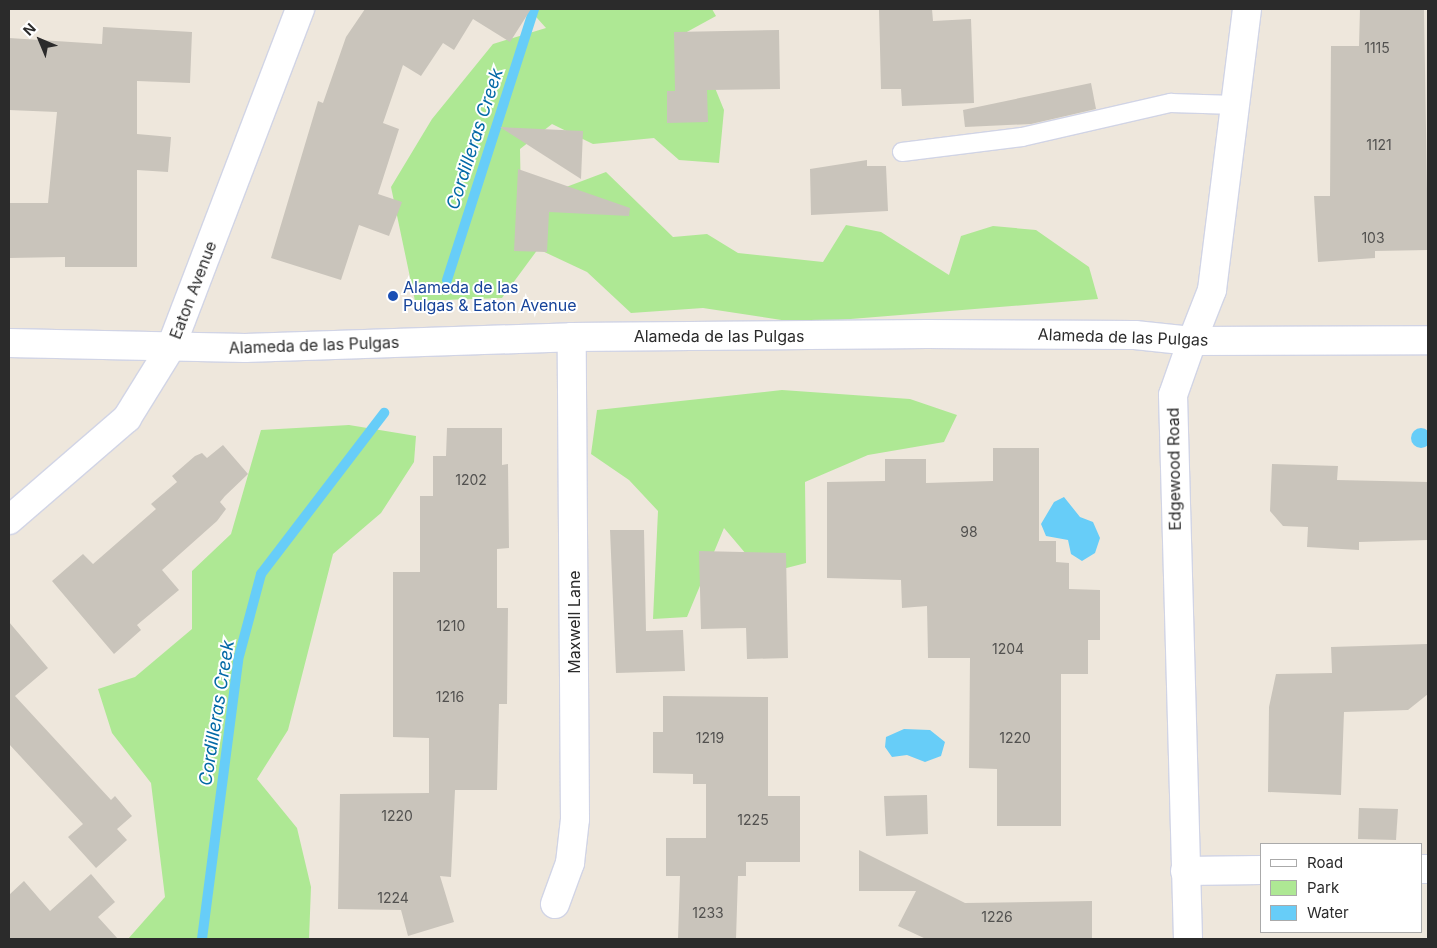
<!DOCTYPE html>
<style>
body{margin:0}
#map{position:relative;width:1437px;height:948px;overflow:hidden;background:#eee7dc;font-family:Inter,sans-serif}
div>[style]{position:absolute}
.green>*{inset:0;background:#aee894}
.water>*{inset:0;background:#67cdf8}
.round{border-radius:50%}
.stream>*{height:10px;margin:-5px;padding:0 5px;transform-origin:5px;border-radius:5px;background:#67cdf8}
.building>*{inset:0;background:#c9c4bb}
.roads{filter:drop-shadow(1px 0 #d1d4e5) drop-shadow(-1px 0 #d1d4e5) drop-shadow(0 1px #d1d4e5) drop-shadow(0 -1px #d1d4e5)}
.service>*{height:18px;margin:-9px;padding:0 9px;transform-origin:9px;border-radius:9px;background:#fff}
.minor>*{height:28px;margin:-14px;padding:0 14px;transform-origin:14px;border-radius:14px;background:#fff}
.secondary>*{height:28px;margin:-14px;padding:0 14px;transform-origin:14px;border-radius:14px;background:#fff}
.dots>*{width:14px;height:14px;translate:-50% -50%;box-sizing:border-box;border:2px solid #fff;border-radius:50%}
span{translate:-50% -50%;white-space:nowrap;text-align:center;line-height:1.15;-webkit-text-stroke:4px #fff;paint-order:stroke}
.number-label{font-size:14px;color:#52514f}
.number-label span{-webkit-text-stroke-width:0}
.transit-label{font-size:16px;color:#164399}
.left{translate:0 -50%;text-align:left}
.street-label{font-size:16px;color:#2b2b2b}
.water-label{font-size:18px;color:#0369a6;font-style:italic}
.frame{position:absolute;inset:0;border:10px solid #2b2b2b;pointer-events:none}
.legend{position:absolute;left:1260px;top:843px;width:162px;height:90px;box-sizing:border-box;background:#fff;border:1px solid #aaa;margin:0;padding:6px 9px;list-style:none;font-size:15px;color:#2b2b2b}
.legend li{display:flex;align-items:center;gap:10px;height:25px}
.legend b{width:25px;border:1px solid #aaa}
.north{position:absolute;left:15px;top:15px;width:50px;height:50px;-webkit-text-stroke:4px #fff;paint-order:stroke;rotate:315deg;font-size:14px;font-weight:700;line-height:20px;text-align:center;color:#2b2b2b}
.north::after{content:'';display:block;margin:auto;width:18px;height:22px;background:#2b2b2b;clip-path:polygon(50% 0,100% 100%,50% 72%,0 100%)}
</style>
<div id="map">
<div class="green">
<i style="clip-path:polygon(529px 9px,712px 9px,716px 16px,674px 39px,704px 61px,724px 110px,719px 163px,679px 160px,654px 138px,593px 144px,552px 124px,520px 149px,521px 204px,606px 172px,673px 237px,707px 234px,738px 253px,823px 262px,846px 225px,881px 232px,949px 275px,961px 236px,993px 226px,1036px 230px,1089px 267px,1098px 299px,801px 323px,703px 308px,631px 313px,587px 272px,538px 249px,502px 298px,415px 301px,391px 187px,432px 119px,493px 44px,546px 28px)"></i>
<i style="clip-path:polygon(782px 390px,910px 399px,957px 415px,944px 442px,868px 455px,805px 482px,806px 563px,763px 574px,724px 528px,687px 617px,653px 619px,658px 511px,629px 480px,591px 454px,597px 410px)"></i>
<i style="clip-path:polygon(349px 425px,416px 436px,414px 462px,381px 513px,333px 554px,288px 730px,257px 779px,297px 828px,311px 887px,309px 939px,128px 939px,165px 897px,151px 783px,112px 733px,98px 689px,135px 677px,192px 629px,192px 571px,231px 534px,261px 430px)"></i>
</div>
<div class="water">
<i class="round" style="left:1411px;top:428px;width:20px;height:20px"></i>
<i style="clip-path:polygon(1064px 497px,1080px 517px,1093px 522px,1100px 538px,1095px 553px,1082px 561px,1071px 554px,1068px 540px,1046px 536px,1041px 524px,1054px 502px)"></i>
<i style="clip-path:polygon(904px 729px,930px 730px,945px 742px,941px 756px,925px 762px,907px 755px,892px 757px,885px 747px,886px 737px)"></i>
</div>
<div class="stream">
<i style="left:447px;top:280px;width:285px;rotate:-72.2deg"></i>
<i style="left:202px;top:939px;width:281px;rotate:-82.6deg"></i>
<i style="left:238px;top:660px;width:89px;rotate:-75deg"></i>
<i style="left:261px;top:574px;width:203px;rotate:-52.6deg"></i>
</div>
<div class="building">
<i style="clip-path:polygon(365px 9px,531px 9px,510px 42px,473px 19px,454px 50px,443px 43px,421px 76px,403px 65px,383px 123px,399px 129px,378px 194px,402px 202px,389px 236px,359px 225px,341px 280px,271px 258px,318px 101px,323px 103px,346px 37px)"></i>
<i style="clip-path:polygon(879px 9px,932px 9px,933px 21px,971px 19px,974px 103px,902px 106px,901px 89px,881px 89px)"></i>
<i style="clip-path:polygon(1360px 9px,1424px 9px,1428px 250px,1375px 251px,1375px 258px,1318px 262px,1314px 196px,1330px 196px,1331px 46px,1359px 46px)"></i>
<i style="clip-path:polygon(103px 27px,192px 32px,190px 83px,137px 81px,137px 134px,171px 137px,168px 172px,137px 170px,137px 267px,65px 267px,65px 257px,9px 258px,9px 203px,48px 203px,57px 112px,9px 110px,9px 38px,102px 44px)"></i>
<i style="clip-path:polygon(779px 30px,780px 89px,707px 90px,708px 122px,667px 123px,667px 91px,675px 91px,674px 32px)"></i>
<i style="clip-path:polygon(1091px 83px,1096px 109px,1031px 124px,965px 127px,963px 110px)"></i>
<i style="clip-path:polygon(500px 127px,583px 131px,581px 179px)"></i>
<i style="clip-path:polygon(867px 160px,867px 166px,886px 166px,888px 211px,811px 215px,810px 169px)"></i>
<i style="clip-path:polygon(518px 169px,630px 208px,629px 216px,549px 212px,547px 252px,514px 251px)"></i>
<i style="clip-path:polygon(447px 428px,502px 428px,502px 465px,508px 464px,509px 548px,497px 549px,497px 608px,508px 608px,507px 704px,499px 704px,497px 790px,455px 790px,451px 877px,440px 876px,454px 922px,408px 936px,401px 910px,338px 909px,340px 794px,429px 793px,429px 738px,393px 737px,393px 572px,420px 572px,420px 496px,433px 496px,433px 456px,446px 456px)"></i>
<i style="clip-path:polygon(223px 445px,248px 474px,225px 496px,220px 502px,226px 509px,217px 521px,162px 570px,179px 590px,137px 625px,141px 630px,114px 654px,52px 581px,83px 554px,93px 564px,156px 509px,151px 504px,177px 482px,172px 476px,195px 456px,202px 453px,207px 458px)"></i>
<i style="clip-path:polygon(993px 448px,1039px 448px,1039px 541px,1056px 541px,1056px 562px,1069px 563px,1069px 589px,1100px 590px,1100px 640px,1088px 640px,1088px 674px,1061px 674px,1061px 826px,997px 826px,997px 769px,969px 768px,970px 658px,928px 658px,927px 606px,902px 608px,901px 580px,827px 578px,827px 482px,885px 481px,885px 459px,926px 459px,926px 483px,993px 481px)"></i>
<i style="clip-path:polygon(1272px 464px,1338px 466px,1337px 480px,1428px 482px,1428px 540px,1359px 542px,1359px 550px,1307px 547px,1308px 527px,1283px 526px,1270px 511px)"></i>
<i style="clip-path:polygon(610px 530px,644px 530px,646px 631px,683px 630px,685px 671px,616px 673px)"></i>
<i style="clip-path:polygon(699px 551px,786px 553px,788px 658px,747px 659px,746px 628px,701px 629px)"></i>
<i style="clip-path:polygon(9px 622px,48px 668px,15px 696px,111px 800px,115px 796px,132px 816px,117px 829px,127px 840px,96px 868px,68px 837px,83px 824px,9px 744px)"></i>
<i style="clip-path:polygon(1427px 644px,1428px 694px,1408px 710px,1344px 712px,1341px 795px,1268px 792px,1269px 707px,1276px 674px,1332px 673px,1331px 647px)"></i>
<i style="clip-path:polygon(663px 696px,768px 697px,768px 796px,800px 796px,800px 862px,746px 862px,746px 876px,738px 876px,736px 939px,678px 939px,680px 876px,666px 876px,666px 838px,706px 838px,706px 784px,693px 784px,693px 774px,653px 773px,653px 732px,663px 732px)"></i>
<i style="clip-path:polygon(927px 795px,928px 834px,886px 836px,884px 796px)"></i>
<i style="clip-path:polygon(1359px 808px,1398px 809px,1396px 840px,1358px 839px)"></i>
<i style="clip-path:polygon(859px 850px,965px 903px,1092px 901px,1092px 939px,926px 939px,898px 926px,916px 891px,859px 891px)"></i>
<i style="clip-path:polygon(91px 874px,115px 902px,98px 917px,118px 939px,9px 939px,9px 895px,24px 881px,50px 911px)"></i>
</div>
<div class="roads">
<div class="service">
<i style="left:902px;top:152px;width:121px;rotate:-7.1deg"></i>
<i style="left:1022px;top:137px;width:153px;rotate:-12.9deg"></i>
<i style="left:1171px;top:103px;width:64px;rotate:1.8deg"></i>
</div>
<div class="minor">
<i style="left:1192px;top:341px;width:55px;rotate:-68.6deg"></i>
<i style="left:1212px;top:290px;width:283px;rotate:-82.9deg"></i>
<i style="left:9px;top:520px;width:156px;rotate:-40.8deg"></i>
<i style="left:127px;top:418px;width:84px;rotate:-58.2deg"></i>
<i style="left:171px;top:347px;width:362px;rotate:-69.1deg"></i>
<i style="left:1421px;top:869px;width:7px"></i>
<i style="left:1185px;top:871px;width:76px;rotate:-0.8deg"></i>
<i style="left:555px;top:904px;width:44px;rotate:-69.9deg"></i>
<i style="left:570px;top:863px;width:44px;rotate:-83.5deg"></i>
<i style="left:575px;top:819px;width:482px;rotate:-90.4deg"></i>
</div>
<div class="secondary">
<i style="left:9px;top:343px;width:236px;rotate:1.2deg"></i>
<i style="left:245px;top:348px;width:327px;rotate:-1.9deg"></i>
<i style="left:572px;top:337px;width:355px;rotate:-0.5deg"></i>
<i style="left:927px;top:334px;width:208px;rotate:0.3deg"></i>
<i style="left:1135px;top:335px;width:57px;rotate:6deg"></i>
<i style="left:1192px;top:341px;width:236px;rotate:-0.2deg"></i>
<i style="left:1188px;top:939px;width:544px;rotate:-91.58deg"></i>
<i style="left:1173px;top:395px;width:57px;rotate:-70.6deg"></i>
</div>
</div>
<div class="dots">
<i style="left:393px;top:296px;background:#1a4fb4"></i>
</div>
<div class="number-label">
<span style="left:1377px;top:48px">1115</span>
<span style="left:1379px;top:145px">1121</span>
<span style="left:1373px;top:238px">103</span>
<span style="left:471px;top:480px">1202</span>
<span style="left:969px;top:532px">98</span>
<span style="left:451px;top:626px">1210</span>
<span style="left:1008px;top:649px">1204</span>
<span style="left:450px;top:697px">1216</span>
<span style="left:710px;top:738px">1219</span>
<span style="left:1015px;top:738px">1220</span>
<span style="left:397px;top:816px">1220</span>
<span style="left:753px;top:820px">1225</span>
<span style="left:393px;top:898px">1224</span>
<span style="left:708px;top:913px">1233</span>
<span style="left:997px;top:917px">1226</span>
</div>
<div class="transit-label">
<span class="left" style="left:403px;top:296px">Alameda de las<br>Pulgas &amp; Eaton Avenue</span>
</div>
<div class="street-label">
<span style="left:193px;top:290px;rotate:-69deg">Eaton Avenue</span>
<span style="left:719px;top:336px">Alameda de las Pulgas</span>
<span style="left:1123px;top:337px;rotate:2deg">Alameda de las Pulgas</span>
<span style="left:314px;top:345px;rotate:-2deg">Alameda de las Pulgas</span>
<span style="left:1174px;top:469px;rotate:-91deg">Edgewood Road</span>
<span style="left:574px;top:622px;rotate:-90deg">Maxwell Lane</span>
</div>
<div class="water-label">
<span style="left:475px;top:139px;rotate:-72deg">Cordilleras Creek</span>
<span style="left:217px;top:713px;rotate:-81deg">Cordilleras Creek</span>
</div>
<div class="frame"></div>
<ul class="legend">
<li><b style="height:6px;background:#fff"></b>Road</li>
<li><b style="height:14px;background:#aee894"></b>Park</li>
<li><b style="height:14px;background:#67cdf8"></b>Water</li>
</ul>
<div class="north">N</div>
</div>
